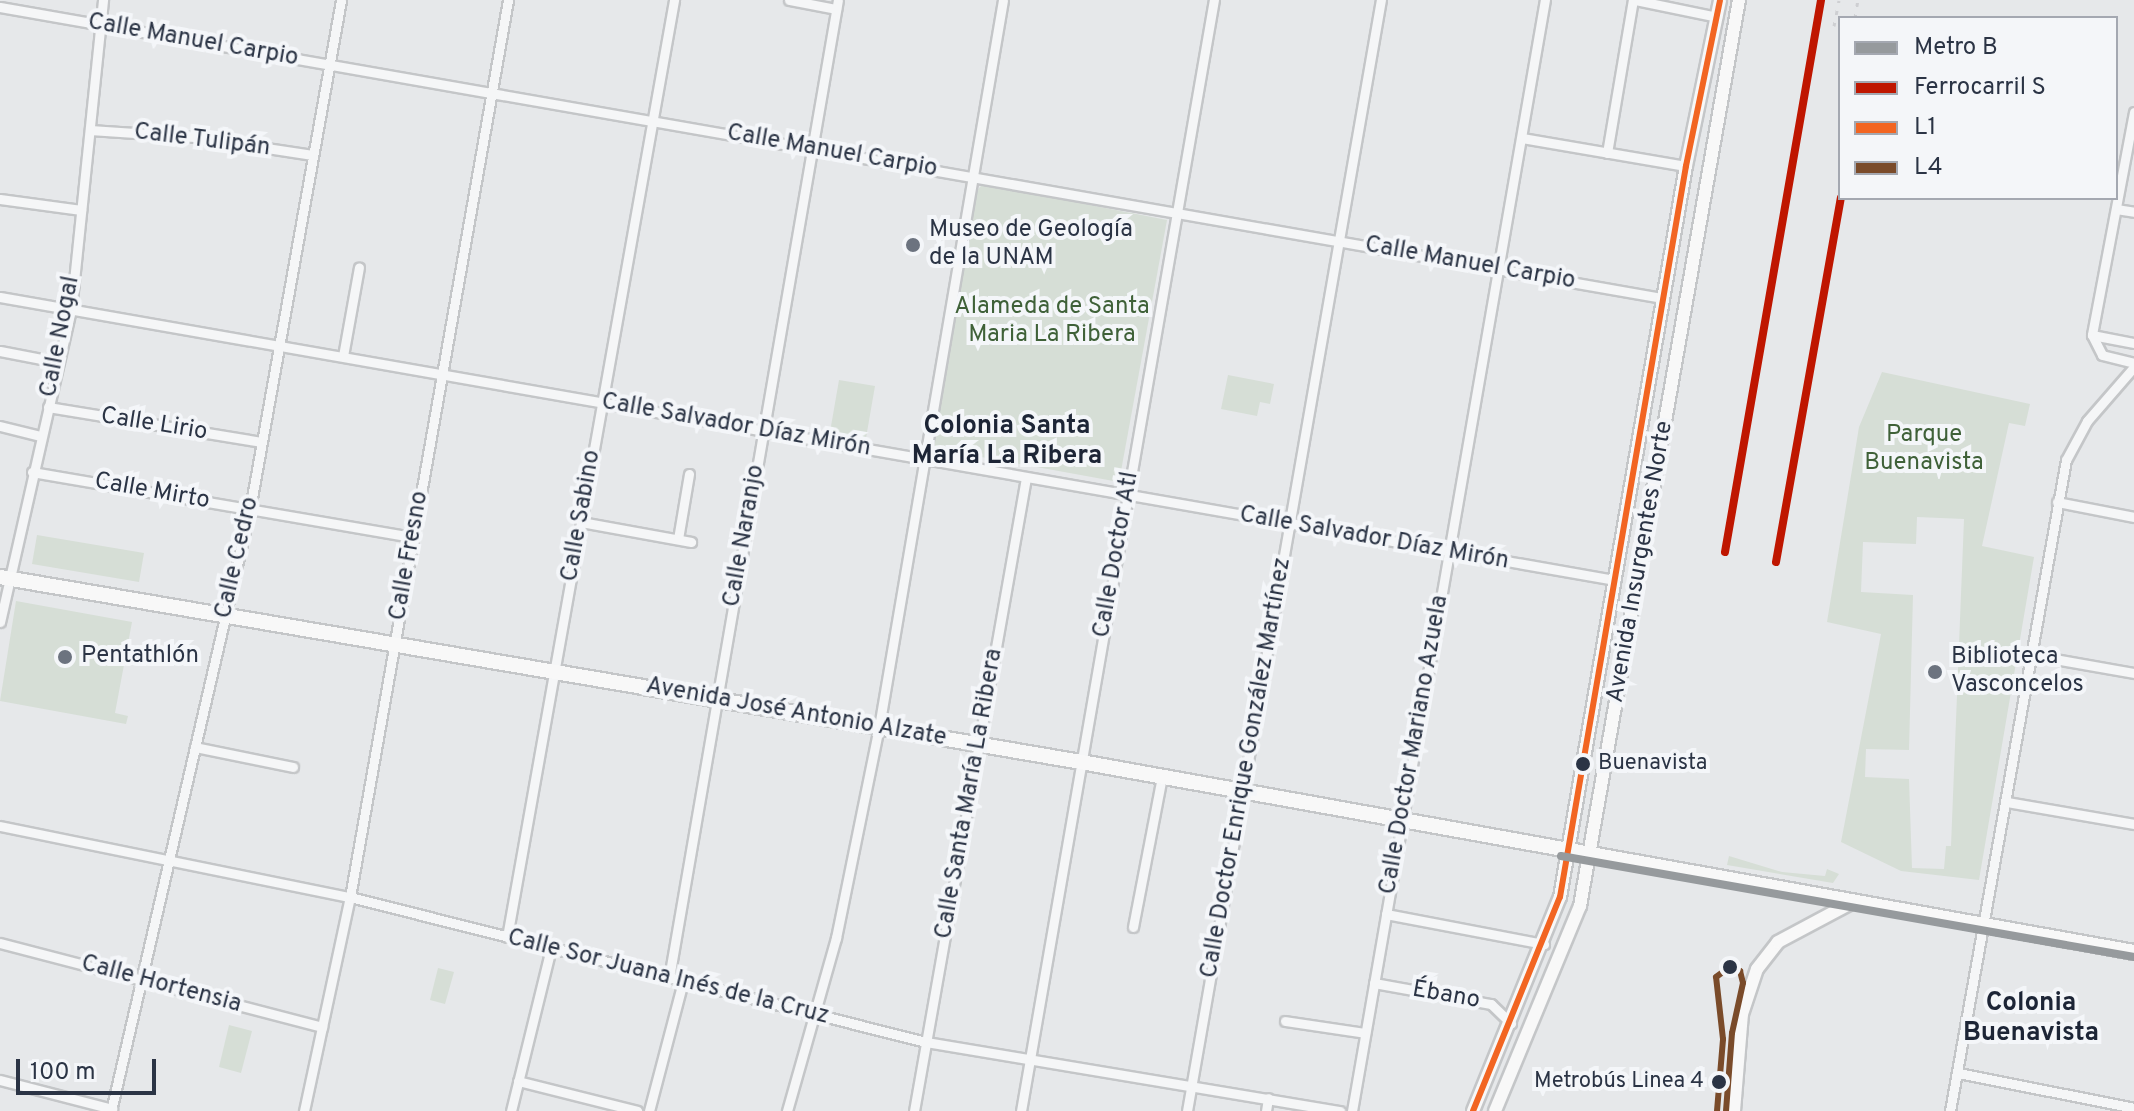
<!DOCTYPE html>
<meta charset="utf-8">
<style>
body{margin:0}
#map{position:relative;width:2134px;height:1111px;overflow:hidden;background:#e6e8ea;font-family:Overpass,sans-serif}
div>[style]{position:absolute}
.green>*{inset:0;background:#d6ded6}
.roads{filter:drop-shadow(2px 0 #c4c6c8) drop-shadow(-2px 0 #c4c6c8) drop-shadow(0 2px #c4c6c8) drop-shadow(0 -2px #c4c6c8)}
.street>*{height:9px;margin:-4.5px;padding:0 4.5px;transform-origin:4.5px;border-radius:4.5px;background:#f5f6f7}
.secondary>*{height:12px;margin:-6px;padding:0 6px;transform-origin:6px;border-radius:6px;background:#f8f8f8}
.primary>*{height:14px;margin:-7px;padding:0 7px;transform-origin:7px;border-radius:7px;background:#f8f8f8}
.rail>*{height:3px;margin-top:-1.5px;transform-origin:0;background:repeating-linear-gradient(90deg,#cecfd2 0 4px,transparent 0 12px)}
.bus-1>*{height:6px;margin:-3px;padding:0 3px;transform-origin:3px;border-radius:3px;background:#f26522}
.bus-2>*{height:6px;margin:-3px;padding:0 3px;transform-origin:3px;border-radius:3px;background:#7a4b2a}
.rail-1>*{height:8px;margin:-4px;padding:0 4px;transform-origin:4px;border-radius:4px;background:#bf1600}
.metro-1>*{height:8px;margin:-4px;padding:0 4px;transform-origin:4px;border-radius:4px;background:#969a9d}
.dots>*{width:22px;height:22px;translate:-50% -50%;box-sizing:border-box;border:4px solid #f4f6f9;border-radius:50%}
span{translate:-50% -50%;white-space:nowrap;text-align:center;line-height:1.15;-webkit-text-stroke:8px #f4f6f9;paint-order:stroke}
.bus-label{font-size:22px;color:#2b3445}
.left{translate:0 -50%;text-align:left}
.right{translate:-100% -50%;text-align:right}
.street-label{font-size:24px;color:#2b3445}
.poi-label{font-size:24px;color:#2b3445}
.park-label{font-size:24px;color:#3f6138}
.neighbourhood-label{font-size:26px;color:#1d2536;font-weight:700}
.legend{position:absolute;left:1838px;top:16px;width:280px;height:184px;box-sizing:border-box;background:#f4f6f9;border:2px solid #a4a8b1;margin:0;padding:10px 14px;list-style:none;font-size:24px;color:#2b3445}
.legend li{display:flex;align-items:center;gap:16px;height:40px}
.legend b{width:40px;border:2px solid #a4a8b1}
.scale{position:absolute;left:16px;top:1059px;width:140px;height:36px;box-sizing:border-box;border:4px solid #2b3445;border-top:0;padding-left:10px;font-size:24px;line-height:28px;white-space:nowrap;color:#2b3445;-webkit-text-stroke:6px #f4f6f9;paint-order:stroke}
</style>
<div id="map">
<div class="green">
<i style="clip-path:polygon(983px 184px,1167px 220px,1119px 482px,932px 448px,978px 189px)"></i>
<i style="clip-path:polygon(evenodd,1882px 372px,2030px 404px,2025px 426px,2009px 423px,1982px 546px,2034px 557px,1979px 880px,1901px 871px,1841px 842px,1881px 634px,1827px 622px,1859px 427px,1882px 372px,1917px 517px,1964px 519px,1951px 846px,1946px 846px,1944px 869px,1912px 868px,1909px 779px,1865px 777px,1866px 749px,1909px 750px,1913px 595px,1861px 592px,1863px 542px,1916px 544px,1917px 517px)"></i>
<i style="clip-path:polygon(1228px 375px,1274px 384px,1270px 404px,1260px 402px,1257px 416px,1221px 409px)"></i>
<i style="clip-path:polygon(839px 380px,875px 386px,866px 438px,830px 432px)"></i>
<i style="clip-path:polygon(37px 535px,144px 553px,139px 582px,32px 564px)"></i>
<i style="clip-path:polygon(16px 601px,132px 622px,115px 713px,128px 716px,126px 724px,0 701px)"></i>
<i style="clip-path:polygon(1729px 856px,1782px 872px,1825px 876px,1827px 869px,1839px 874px,1833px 883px,1727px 865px)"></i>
<i style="clip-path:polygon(438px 968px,454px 972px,445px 1004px,430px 1000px)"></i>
<i style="clip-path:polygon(229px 1025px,252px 1031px,241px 1073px,219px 1067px)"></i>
</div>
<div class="roads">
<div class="street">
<i style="left:789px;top:0;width:48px;rotate:10.8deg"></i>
<i style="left:1635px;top:0;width:84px;rotate:11.7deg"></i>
<i style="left:0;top:7px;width:1688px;rotate:9.93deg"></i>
<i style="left:2134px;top:112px;width:227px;rotate:100.7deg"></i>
<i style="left:2092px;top:335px;width:22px;rotate:63deg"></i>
<i style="left:2102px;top:355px;width:33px;rotate:14deg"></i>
<i style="left:90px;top:130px;width:105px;rotate:3.8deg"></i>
<i style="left:195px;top:137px;width:119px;rotate:8.7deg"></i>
<i style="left:1522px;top:138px;width:166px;rotate:9.7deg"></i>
<i style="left:1607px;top:153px;width:155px;rotate:-80.4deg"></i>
<i style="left:0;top:199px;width:82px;rotate:7.7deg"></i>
<i style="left:2116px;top:209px;width:18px;rotate:9deg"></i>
<i style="left:0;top:297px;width:1640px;rotate:9.94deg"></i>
<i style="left:2092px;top:335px;width:43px;rotate:10.8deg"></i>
<i style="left:0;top:351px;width:58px;rotate:10.9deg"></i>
<i style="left:343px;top:356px;width:90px;rotate:-79.8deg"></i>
<i style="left:48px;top:407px;width:216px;rotate:9.3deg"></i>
<i style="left:0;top:426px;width:41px;rotate:14deg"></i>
<i style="left:32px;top:472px;width:387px;rotate:9.7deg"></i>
<i style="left:2057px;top:502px;width:78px;rotate:11deg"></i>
<i style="left:581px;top:522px;width:112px;rotate:10.3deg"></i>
<i style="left:678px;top:539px;width:66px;rotate:-80.4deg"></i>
<i style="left:0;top:622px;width:320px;rotate:-77.2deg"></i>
<i style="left:71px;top:310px;width:312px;rotate:-84.1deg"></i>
<i style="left:2032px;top:655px;width:104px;rotate:10deg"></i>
<i style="left:195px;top:747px;width:100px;rotate:11.5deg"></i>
<i style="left:2007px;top:802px;width:129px;rotate:9.8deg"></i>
<i style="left:0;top:826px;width:357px;rotate:11.5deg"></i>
<i style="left:350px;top:897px;width:594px;rotate:14.13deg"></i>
<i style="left:926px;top:1042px;width:420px;rotate:9.5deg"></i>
<i style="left:1386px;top:914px;width:161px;rotate:10.8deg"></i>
<i style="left:1133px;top:927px;width:154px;rotate:-79.1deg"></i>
<i style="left:507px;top:937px;width:952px;rotate:-79.89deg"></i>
<i style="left:0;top:943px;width:333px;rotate:14.6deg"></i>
<i style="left:669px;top:978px;width:992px;rotate:-80.2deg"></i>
<i style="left:1374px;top:983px;width:119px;rotate:10.2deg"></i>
<i style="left:1491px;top:1004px;width:28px;rotate:44deg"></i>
<i style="left:1285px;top:1021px;width:81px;rotate:8.5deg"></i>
<i style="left:1958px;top:1073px;width:179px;rotate:11.2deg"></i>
<i style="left:0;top:1080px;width:116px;rotate:14.5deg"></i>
<i style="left:518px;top:1081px;width:123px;rotate:14.1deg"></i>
<i style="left:111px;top:1111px;width:618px;rotate:-77deg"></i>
<i style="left:250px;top:509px;width:517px;rotate:-79.86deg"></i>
<i style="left:304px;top:1111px;width:219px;rotate:-77.9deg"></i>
<i style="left:350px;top:897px;width:911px;rotate:-80.01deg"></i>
<i style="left:511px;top:1111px;width:168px;rotate:-76.2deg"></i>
<i style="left:649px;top:1111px;width:134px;rotate:-75.3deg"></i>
<i style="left:787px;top:1111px;width:180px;rotate:-74.2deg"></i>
<i style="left:836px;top:938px;width:215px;rotate:-78.5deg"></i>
<i style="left:879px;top:727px;width:737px;rotate:-80.32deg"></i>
<i style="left:914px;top:1111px;width:643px;rotate:-79.97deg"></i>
<i style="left:1021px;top:1111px;width:1128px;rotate:-80.15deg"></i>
<i style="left:1187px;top:1111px;width:1128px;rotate:-80.1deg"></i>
<i style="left:1266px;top:1111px;width:13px;rotate:-81deg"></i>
<i style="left:1352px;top:1111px;width:1128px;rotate:-80.15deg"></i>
<i style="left:1950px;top:1111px;width:661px;rotate:-79.9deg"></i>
<i style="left:2066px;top:460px;width:44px;rotate:-61.7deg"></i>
<i style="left:2087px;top:421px;width:72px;rotate:-49deg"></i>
</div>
<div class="secondary">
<i style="left:1473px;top:1111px;width:231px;rotate:-67.9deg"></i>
<i style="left:1560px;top:897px;width:742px;rotate:-80.22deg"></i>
<i style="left:1686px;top:166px;width:169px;rotate:-78.4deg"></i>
<i style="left:1495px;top:1111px;width:222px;rotate:-67.5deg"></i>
<i style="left:1580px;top:906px;width:920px;rotate:-80.05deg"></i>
<i style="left:1734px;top:1111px;width:97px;rotate:-85.3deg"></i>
<i style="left:1742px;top:1014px;width:47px;rotate:-71.6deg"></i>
<i style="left:1757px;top:969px;width:34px;rotate:-52deg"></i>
<i style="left:1778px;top:942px;width:85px;rotate:-28.1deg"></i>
</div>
<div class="primary">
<i style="left:0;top:577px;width:1097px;rotate:9.71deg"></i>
<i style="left:1081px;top:762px;width:1070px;rotate:10.23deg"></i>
</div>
</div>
<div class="rail">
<i style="left:1855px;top:18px;width:18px;rotate:-81deg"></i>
<i style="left:1834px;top:26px;width:26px;rotate:-79deg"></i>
</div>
<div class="bus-1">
<i style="left:1473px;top:1111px;width:231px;rotate:-67.9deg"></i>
<i style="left:1560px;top:897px;width:742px;rotate:-80.22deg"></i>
<i style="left:1686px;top:166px;width:169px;rotate:-78.4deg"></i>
</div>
<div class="bus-2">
<i style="left:1717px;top:1111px;width:72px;rotate:-85.2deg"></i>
<i style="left:1723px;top:1039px;width:62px;rotate:-96.4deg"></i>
<i style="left:1716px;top:977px;width:17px;rotate:-36deg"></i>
<i style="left:1730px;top:967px;width:11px;rotate:22deg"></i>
<i style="left:1740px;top:971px;width:12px;rotate:76deg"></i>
<i style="left:1743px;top:983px;width:51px;rotate:102.4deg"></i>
<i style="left:1732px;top:1033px;width:78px;rotate:94.4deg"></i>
</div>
<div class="rail-1">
<i style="left:1725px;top:552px;width:560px;rotate:-80.13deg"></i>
<i style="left:1776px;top:562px;width:370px;rotate:-79.9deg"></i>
</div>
<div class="metro-1">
<i style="left:1561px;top:856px;width:582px;rotate:10deg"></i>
</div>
<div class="dots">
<i style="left:913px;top:245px;background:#6c737f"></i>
<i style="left:65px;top:657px;background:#6c737f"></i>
<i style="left:1935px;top:672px;background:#6c737f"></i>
<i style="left:1583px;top:764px;background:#2b3445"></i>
<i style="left:1730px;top:967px;background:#2b3445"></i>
<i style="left:1719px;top:1082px;background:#2b3445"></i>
</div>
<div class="bus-label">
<span class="left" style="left:1598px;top:764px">Buenavista</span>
<span class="right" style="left:1704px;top:1082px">Metrobús Linea 4</span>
</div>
<div class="street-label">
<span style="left:193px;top:41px;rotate:10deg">Calle Manuel Carpio</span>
<span style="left:202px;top:141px;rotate:7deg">Calle Tulipán</span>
<span style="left:832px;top:152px;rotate:10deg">Calle Manuel Carpio</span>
<span style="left:1470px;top:264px;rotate:10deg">Calle Manuel Carpio</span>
<span style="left:61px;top:337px;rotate:-79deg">Calle Nogal</span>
<span style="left:154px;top:425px;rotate:9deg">Calle Lirio</span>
<span style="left:736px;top:426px;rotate:10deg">Calle Salvador Díaz Mirón</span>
<span style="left:152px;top:492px;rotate:10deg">Calle Mirto</span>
<span style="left:582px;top:516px;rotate:-80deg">Calle Sabino</span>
<span style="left:745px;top:536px;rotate:-80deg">Calle Naranjo</span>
<span style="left:1374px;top:539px;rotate:10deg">Calle Salvador Díaz Mirón</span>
<span style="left:1117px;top:555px;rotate:-80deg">Calle Doctor Atl</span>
<span style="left:410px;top:556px;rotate:-80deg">Calle Fresno</span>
<span style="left:238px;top:558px;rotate:-77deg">Calle Cedro</span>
<span style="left:1641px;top:562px;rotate:-80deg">Avenida Insurgentes Norte</span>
<span style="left:796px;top:713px;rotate:10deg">Avenida José Antonio Alzate</span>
<span style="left:1415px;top:745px;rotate:-80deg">Calle Doctor Mariano Azuela</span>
<span style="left:1247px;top:768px;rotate:-80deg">Calle Doctor Enrique González Martínez</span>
<span style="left:970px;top:794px;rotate:-80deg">Calle Santa María La Ribera</span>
<span style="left:668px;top:978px;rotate:14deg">Calle Sor Juana Inés de la Cruz</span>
<span style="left:161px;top:985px;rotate:15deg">Calle Hortensia</span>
<span style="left:1446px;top:996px;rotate:10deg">Ébano</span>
</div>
<div class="poi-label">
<span class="left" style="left:929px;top:245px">Museo de Geología<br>de la UNAM</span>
<span class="left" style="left:81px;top:657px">Pentathlón</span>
<span class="left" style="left:1951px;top:672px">Biblioteca<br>Vasconcelos</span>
</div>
<div class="park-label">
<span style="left:1052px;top:322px">Alameda de Santa<br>Maria La Ribera</span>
<span style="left:1924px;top:450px">Parque<br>Buenavista</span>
</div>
<div class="neighbourhood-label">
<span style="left:1007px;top:442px">Colonia Santa<br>María La Ribera</span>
<span style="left:2031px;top:1019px">Colonia<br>Buenavista</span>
</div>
<ul class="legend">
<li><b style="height:10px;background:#969a9d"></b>Metro B</li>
<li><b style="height:10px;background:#bf1600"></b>Ferrocarril S</li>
<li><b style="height:10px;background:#f26522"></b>L1</li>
<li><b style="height:10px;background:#7a4b2a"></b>L4</li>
</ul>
<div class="scale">100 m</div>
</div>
